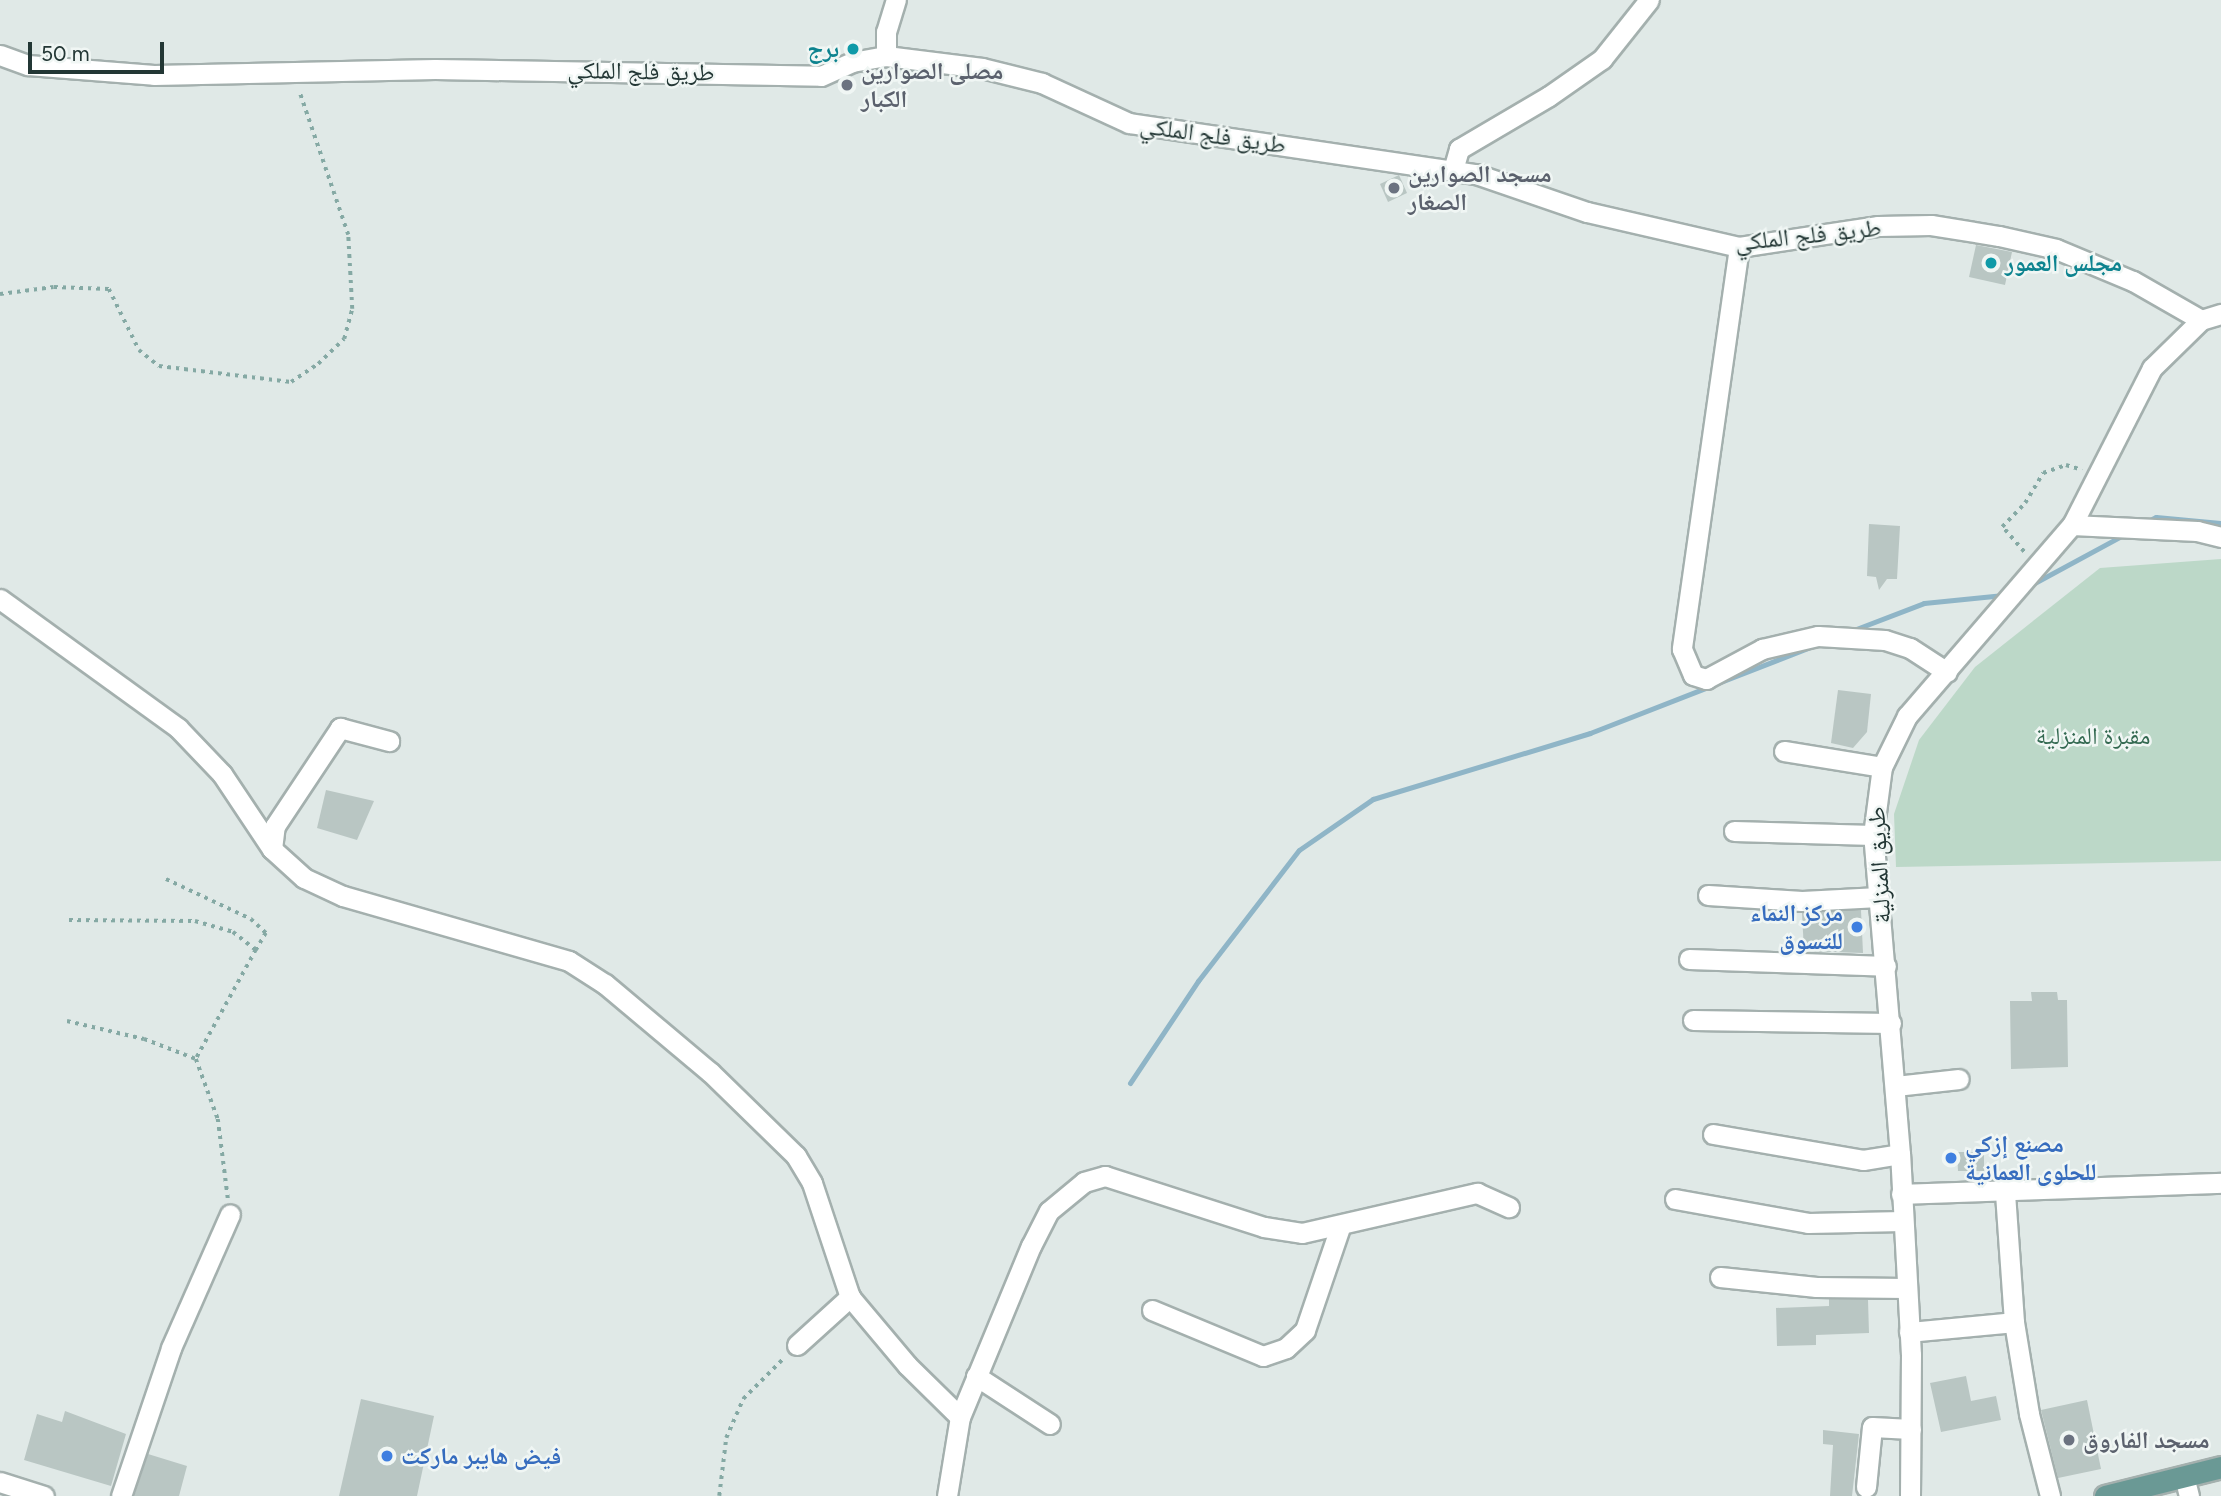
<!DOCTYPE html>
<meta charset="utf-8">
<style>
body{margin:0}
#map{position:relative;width:2221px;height:1496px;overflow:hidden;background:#e0e9e7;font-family:Figtree,"Noto Naskh Arabic",sans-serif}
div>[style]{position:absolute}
.green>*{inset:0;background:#bcd8c8}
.stream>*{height:5px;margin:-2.5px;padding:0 2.5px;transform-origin:2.5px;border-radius:2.5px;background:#8fb5c7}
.building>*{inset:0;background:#b9c6c3}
.path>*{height:3.5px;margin-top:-1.75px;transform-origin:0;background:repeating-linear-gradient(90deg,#85a9a4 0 3.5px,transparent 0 8.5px)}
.roads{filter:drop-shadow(2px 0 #a4b0ae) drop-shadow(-2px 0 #a4b0ae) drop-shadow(0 2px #a4b0ae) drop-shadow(0 -2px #a4b0ae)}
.minor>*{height:19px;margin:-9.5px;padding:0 9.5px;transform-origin:9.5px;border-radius:9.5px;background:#fff}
.major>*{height:21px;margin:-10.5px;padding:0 10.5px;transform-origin:10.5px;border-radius:10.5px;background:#6a9995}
.dots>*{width:19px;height:19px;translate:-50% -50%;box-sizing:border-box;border:4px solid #f0f6f4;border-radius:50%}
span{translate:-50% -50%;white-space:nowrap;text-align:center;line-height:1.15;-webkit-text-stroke:5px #f0f6f4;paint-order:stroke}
.culture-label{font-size:24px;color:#0d838f;font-weight:700}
.right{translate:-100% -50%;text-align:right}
.left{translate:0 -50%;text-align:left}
.street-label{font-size:24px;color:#233735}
.worship-label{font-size:24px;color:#5b616d;font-weight:700}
.park-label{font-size:24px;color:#336951}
.shop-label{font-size:24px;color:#366cbe;font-weight:700}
.scale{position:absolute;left:28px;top:42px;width:136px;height:32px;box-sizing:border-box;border:4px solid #233735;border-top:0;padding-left:9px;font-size:21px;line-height:24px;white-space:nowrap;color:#233735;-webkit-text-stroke:5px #f0f6f4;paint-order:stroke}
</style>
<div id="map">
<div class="green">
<i style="clip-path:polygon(2221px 559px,2221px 861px,1896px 867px,1894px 814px,1919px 740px,1975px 667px,2100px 568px)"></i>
</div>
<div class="stream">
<i style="left:2146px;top:522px;width:11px;rotate:-27deg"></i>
<i style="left:2156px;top:517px;width:65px;rotate:5.3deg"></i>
<i style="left:2029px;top:586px;width:109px;rotate:-28.4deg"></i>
<i style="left:1851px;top:631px;width:78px;rotate:-21deg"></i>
<i style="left:1924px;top:603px;width:80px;rotate:-5.7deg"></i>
<i style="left:1718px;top:683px;width:102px;rotate:-21.3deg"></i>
<i style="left:1130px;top:1083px;width:123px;rotate:-56.3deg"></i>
<i style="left:1198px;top:981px;width:165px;rotate:-52.4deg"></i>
<i style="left:1299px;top:850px;width:90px;rotate:-34.6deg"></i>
<i style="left:1373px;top:799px;width:227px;rotate:-16.9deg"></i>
<i style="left:1590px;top:733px;width:127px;rotate:-21.3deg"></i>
</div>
<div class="building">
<i style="clip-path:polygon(1399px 175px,1407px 193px,1388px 202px,1380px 184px)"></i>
<i style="clip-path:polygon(1976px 245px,2012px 252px,2005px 285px,1969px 277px)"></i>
<i style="clip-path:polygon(1869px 524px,1900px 526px,1897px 579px,1887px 579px,1879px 590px,1876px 577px,1867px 576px)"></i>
<i style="clip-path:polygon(1838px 690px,1871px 694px,1867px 732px,1853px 748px,1831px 743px)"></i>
<i style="clip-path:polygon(326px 790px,374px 801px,357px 840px,317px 828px)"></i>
<i style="clip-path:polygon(1861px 910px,1863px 953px,1804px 951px,1802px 913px)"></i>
<i style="clip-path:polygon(2031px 992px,2057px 992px,2058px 1000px,2067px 1000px,2068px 1067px,2011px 1069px,2010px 1001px,2032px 1001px)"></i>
<i style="clip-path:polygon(1957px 1152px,1984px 1152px,1984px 1171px,1958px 1171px)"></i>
<i style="clip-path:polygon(1829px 1299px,1868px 1300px,1869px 1333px,1816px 1335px,1816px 1345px,1777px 1346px,1776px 1308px,1829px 1306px)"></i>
<i style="clip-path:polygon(1966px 1376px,1971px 1401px,1996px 1396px,2001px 1420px,1941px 1432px,1930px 1383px)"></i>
<i style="clip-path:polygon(361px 1399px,434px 1416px,417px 1496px,339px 1496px)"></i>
<i style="clip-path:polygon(2087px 1400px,2101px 1469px,2058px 1478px,2041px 1410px)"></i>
<i style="clip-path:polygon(65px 1411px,126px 1434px,111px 1486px,24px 1460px,37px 1414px,62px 1422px)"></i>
<i style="clip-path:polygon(1823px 1430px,1859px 1434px,1852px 1496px,1830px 1496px,1833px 1445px,1823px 1444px)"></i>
<i style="clip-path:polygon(148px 1454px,187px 1466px,179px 1496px,134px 1496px)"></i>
</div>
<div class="path">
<i style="left:0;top:294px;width:54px;rotate:-7.4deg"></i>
<i style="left:54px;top:287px;width:55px;rotate:2.1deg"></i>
<i style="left:109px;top:289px;width:68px;rotate:63.8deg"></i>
<i style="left:139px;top:350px;width:26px;rotate:39deg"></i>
<i style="left:159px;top:366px;width:133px;rotate:6.9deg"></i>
<i style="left:291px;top:382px;width:32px;rotate:-34deg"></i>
<i style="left:318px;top:364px;width:36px;rotate:-44deg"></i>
<i style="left:344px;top:339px;width:31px;rotate:-75deg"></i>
<i style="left:352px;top:309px;width:74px;rotate:-93.1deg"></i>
<i style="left:348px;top:235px;width:152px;rotate:-108.8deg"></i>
<i style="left:2024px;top:552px;width:33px;rotate:-131deg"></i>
<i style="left:2002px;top:527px;width:33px;rotate:-46deg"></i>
<i style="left:2025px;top:503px;width:35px;rotate:-59deg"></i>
<i style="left:2043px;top:473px;width:24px;rotate:-19deg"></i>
<i style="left:2066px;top:465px;width:17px;rotate:17deg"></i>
<i style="left:166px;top:879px;width:94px;rotate:25.2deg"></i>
<i style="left:251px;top:919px;width:21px;rotate:43deg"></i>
<i style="left:266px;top:933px;width:20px;rotate:120deg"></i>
<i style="left:69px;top:920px;width:126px;rotate:0.5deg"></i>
<i style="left:195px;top:921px;width:40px;rotate:16deg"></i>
<i style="left:233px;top:932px;width:29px;rotate:38deg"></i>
<i style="left:256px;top:950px;width:124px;rotate:118.8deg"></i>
<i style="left:196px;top:1059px;width:64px;rotate:69.9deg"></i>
<i style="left:218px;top:1119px;width:80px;rotate:82.8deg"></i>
<i style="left:67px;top:1021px;width:79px;rotate:13.2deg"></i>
<i style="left:144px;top:1039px;width:56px;rotate:21deg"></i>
<i style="left:719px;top:1496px;width:58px;rotate:-83.1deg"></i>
<i style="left:726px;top:1438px;width:43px;rotate:-66.4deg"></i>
<i style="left:743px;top:1399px;width:58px;rotate:-45deg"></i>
</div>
<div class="roads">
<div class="minor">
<i style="left:0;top:55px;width:30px;rotate:20deg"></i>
<i style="left:28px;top:65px;width:126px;rotate:4.5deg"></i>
<i style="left:154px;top:75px;width:281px;rotate:-1.2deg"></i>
<i style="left:435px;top:69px;width:386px;rotate:1deg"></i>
<i style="left:821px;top:76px;width:34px;rotate:-24deg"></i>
<i style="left:852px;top:62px;width:35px;rotate:-10deg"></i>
<i style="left:886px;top:56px;width:97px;rotate:7.1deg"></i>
<i style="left:982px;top:68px;width:62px;rotate:14deg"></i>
<i style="left:1042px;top:83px;width:96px;rotate:24.7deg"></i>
<i style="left:1129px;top:123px;width:351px;rotate:8.4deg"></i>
<i style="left:1476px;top:174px;width:117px;rotate:18.9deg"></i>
<i style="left:1587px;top:212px;width:156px;rotate:13deg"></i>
<i style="left:1739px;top:247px;width:141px;rotate:-8.6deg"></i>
<i style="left:1878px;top:226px;width:53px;rotate:-1.1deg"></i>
<i style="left:1931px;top:225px;width:69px;rotate:9.2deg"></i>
<i style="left:1999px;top:236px;width:58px;rotate:12.8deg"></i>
<i style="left:2056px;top:249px;width:83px;rotate:22.6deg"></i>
<i style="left:2133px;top:281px;width:78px;rotate:29.8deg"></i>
<i style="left:886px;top:56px;width:24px;rotate:-90deg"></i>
<i style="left:886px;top:32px;width:34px;rotate:-73deg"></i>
<i style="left:1453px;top:170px;width:22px;rotate:-74deg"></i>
<i style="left:1459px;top:149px;width:104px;rotate:-30.5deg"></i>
<i style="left:1549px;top:96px;width:65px;rotate:-34.9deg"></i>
<i style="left:1602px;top:59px;width:75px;rotate:-51.5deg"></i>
<i style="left:1739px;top:247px;width:406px;rotate:98.1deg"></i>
<i style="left:1682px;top:649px;width:28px;rotate:67deg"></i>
<i style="left:1693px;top:675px;width:14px;rotate:17deg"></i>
<i style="left:1706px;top:679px;width:64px;rotate:-28.2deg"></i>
<i style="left:1762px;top:649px;width:57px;rotate:-13.1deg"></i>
<i style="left:1818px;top:636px;width:67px;rotate:3.4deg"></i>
<i style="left:1885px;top:640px;width:26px;rotate:18deg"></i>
<i style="left:1910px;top:648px;width:44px;rotate:33deg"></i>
<i style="left:2072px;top:525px;width:125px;rotate:2.7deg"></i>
<i style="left:2197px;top:531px;width:25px;rotate:14deg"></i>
<i style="left:0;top:599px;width:220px;rotate:35.9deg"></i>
<i style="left:178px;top:728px;width:64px;rotate:46.3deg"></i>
<i style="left:222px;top:774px;width:90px;rotate:56.3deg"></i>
<i style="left:272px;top:849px;width:43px;rotate:42.2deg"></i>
<i style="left:304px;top:878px;width:43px;rotate:24.8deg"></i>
<i style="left:343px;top:896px;width:235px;rotate:16deg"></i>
<i style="left:569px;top:961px;width:43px;rotate:32.6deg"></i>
<i style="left:605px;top:984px;width:137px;rotate:40deg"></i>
<i style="left:710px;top:1072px;width:120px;rotate:44.3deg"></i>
<i style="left:796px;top:1156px;width:31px;rotate:59deg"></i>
<i style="left:812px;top:1183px;width:120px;rotate:71.6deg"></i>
<i style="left:850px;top:1297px;width:89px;rotate:50deg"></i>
<i style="left:907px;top:1365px;width:74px;rotate:44.5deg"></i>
<i style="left:1784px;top:751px;width:99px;rotate:9.3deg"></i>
<i style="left:1734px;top:831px;width:139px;rotate:1.6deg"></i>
<i style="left:272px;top:849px;width:23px;rotate:-83deg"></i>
<i style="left:275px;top:826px;width:118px;rotate:-56.4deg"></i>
<i style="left:340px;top:728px;width:51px;rotate:14.9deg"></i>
<i style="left:1708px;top:895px;width:94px;rotate:3.7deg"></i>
<i style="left:1802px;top:901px;width:77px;rotate:-3deg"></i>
<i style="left:1689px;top:959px;width:197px;rotate:2deg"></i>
<i style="left:1693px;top:1020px;width:198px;rotate:0.9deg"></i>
<i style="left:1896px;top:1086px;width:63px;rotate:-6.3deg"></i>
<i style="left:1713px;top:1134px;width:152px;rotate:9.8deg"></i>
<i style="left:1863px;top:1160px;width:37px;rotate:-9deg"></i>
<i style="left:2005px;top:1193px;width:129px;rotate:86deg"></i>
<i style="left:2014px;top:1322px;width:93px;rotate:80.7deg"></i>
<i style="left:2029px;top:1414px;width:85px;rotate:75.6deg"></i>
<i style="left:1901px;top:1194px;width:320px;rotate:-2deg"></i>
<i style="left:1675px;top:1199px;width:135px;rotate:10.2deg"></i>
<i style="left:1808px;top:1223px;width:95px;rotate:-1.2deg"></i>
<i style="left:1720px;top:1277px;width:97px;rotate:5.9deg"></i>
<i style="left:1816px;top:1287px;width:90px;rotate:0.6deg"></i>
<i style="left:1152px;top:1310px;width:120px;rotate:22.5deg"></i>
<i style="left:1263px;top:1356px;width:24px;rotate:-19deg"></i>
<i style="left:1286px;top:1348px;width:26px;rotate:-43deg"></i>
<i style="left:1305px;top:1330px;width:109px;rotate:-71.2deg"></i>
<i style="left:1909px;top:1332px;width:105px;rotate:-5.4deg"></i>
<i style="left:797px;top:1345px;width:72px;rotate:-42.2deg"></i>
<i style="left:976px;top:1376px;width:88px;rotate:33deg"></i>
<i style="left:2184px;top:1476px;width:21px;rotate:76deg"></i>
<i style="left:0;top:1482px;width:46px;rotate:17.7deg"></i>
<i style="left:1866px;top:1487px;width:60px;rotate:-84.3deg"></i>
<i style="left:1872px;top:1427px;width:39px;rotate:3deg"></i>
<i style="left:121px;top:1496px;width:156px;rotate:-71.3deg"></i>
<i style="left:171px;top:1348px;width:146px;rotate:-66.2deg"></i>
<i style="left:947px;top:1496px;width:80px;rotate:-80.7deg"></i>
<i style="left:960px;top:1417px;width:185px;rotate:-67.5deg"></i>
<i style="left:1031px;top:1246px;width:39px;rotate:-63deg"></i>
<i style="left:1049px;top:1211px;width:45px;rotate:-39.6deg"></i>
<i style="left:1084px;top:1182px;width:22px;rotate:-16deg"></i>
<i style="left:1105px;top:1176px;width:167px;rotate:17.8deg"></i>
<i style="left:1264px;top:1227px;width:38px;rotate:9deg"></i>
<i style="left:1302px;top:1233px;width:180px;rotate:-12.9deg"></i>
<i style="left:1477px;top:1193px;width:35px;rotate:24deg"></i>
<i style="left:1910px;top:1496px;width:141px;rotate:-89.6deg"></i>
<i style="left:1911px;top:1355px;width:201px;rotate:-93.1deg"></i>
<i style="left:1900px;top:1154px;width:320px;rotate:-94.8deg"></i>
<i style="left:1873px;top:835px;width:69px;rotate:-82.5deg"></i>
<i style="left:1882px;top:767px;width:57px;rotate:-63.9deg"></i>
<i style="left:1907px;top:716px;width:252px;rotate:-49.2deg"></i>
<i style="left:2072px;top:525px;width:176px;rotate:-63deg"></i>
<i style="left:2152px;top:368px;width:69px;rotate:-44.4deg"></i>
<i style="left:2201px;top:320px;width:21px;rotate:-17deg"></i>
</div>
<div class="major">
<i style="left:2105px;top:1496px;width:120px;rotate:-14deg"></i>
</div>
</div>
<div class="dots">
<i style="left:853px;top:49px;background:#0f9aa8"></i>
<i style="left:847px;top:85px;background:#6b7280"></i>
<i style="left:1394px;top:188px;background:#6b7280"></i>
<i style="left:1991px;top:263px;background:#0f9aa8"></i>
<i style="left:1857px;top:927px;background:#3f7fe0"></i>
<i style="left:1951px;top:1158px;background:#3f7fe0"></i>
<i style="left:2069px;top:1440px;background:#6b7280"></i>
<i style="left:387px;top:1456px;background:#3f7fe0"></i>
</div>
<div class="culture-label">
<span class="right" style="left:839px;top:49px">برج</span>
<span class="left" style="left:2005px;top:263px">مجلس العمور</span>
</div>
<div class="street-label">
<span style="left:641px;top:71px;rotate:1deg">طريق فلج الملكي</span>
<span style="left:1213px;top:135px;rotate:8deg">طريق فلج الملكي</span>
<span style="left:1808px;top:235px;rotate:-6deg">طريق فلج الملكي</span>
<span style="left:1879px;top:865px;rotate:-93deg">طريق المنزلية</span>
</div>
<div class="worship-label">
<span class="left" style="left:861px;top:85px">مصلى الصوارين<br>الكبار</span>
<span class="left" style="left:1408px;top:188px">مسجد الصوارين<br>الصغار</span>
<span class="left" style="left:2083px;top:1440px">مسجد الفاروق</span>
</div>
<div class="park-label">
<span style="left:2093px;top:736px">مقبرة المنزلية</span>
</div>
<div class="shop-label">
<span class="right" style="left:1843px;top:927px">مركز النماء<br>للتسوق</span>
<span class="left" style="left:1965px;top:1158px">مصنع إزكي<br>للحلوى العمانية</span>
<span class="left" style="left:401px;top:1456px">فيض هايبر ماركت</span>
</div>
<div class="scale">50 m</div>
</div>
